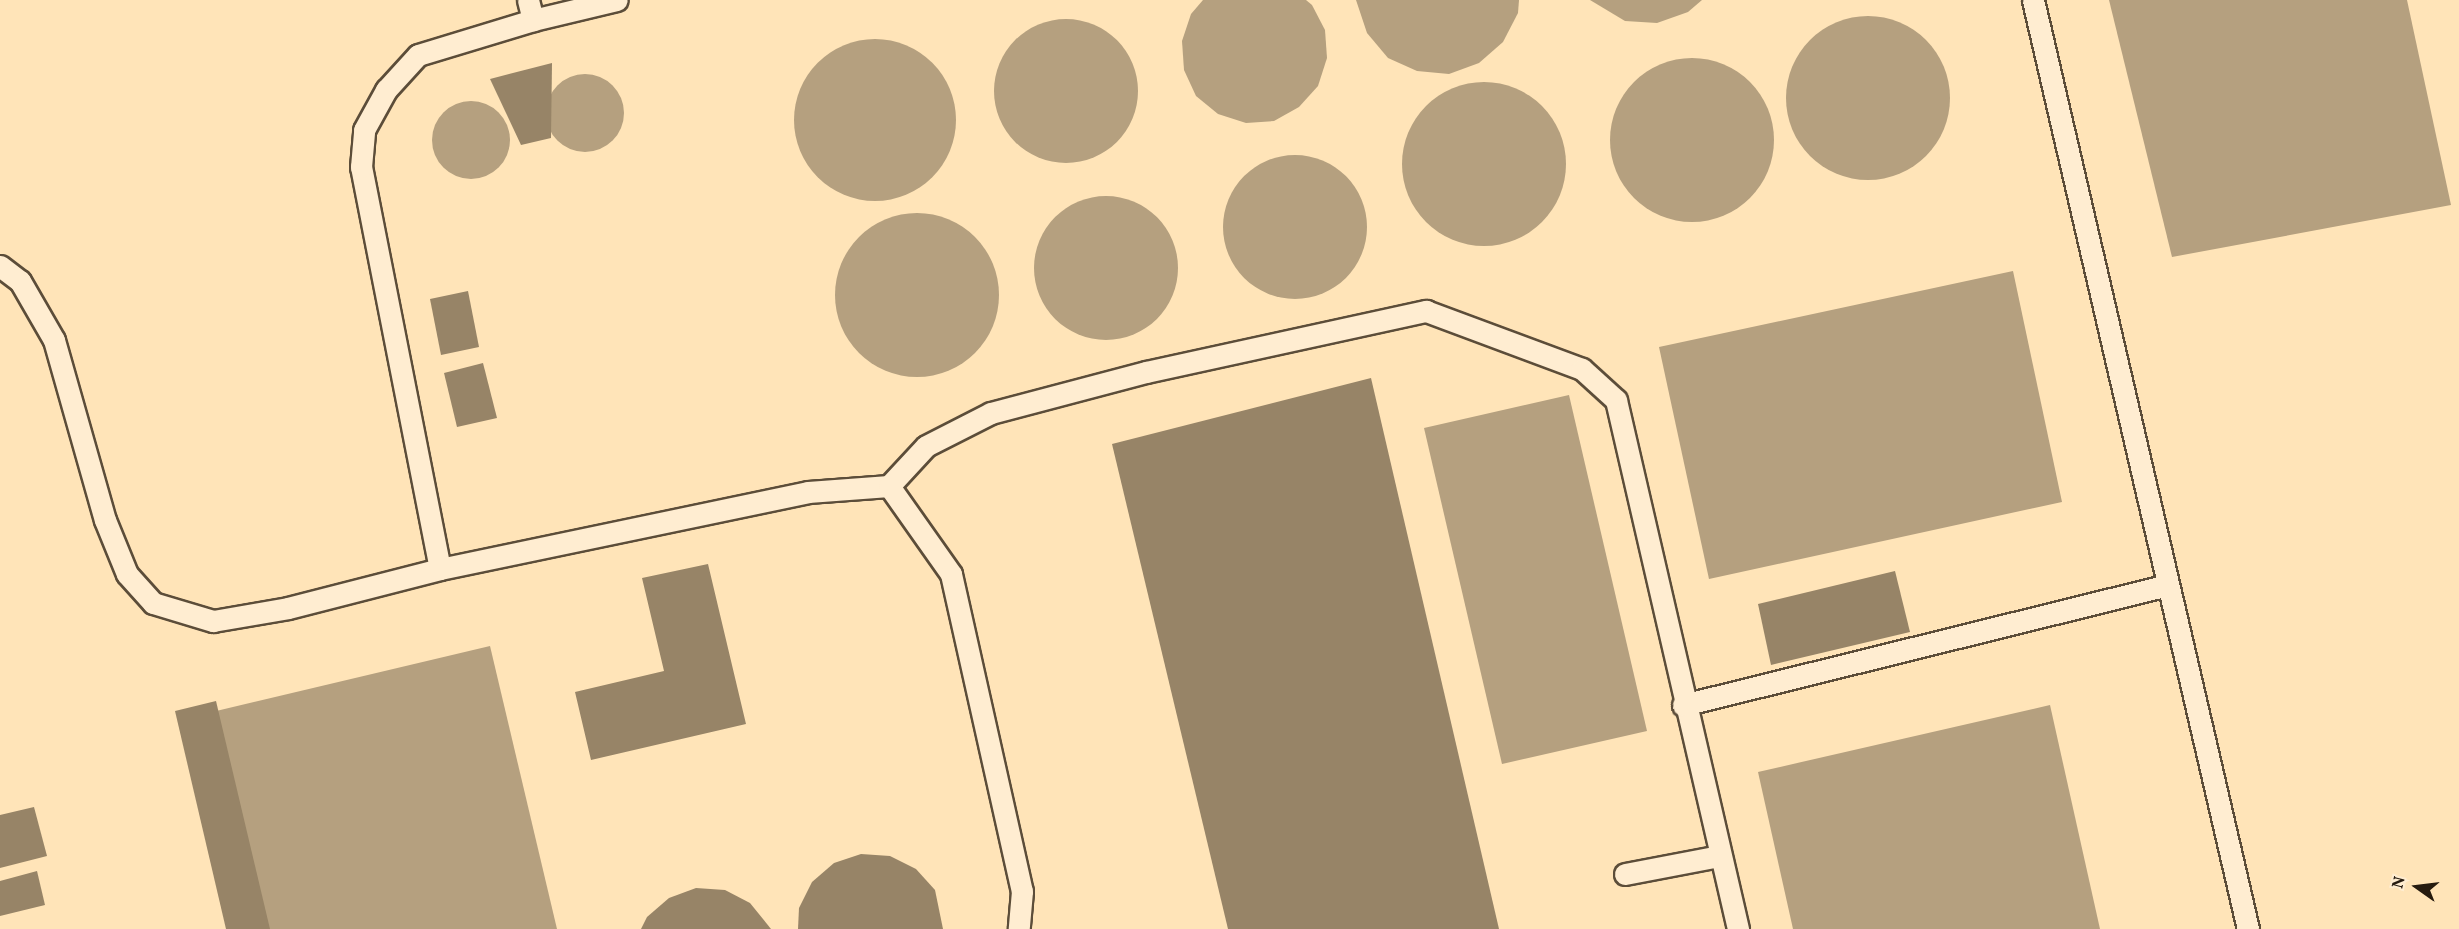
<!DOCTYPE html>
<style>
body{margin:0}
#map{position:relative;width:2459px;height:929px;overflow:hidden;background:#ffe4b8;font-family:Vollkorn,serif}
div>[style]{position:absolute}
.water>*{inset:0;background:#b5a07f}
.round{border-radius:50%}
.building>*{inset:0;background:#978467}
.roads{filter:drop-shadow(2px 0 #5c4d39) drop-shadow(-2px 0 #5c4d39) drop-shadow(0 2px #5c4d39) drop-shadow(0 -2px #5c4d39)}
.lane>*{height:21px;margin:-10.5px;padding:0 10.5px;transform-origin:10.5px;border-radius:10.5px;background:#ffedd1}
span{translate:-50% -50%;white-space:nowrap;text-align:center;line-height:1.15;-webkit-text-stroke:5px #ffedd1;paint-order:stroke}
.north{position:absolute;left:2387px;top:857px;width:60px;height:60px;-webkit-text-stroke:4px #ffedd1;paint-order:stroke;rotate:284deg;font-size:16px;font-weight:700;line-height:24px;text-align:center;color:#261b0f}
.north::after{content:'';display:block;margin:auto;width:21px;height:27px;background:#261b0f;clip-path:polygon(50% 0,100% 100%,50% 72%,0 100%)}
</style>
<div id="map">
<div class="water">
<i style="clip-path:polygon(1203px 0,1306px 0,1312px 5px,1325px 30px,1327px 58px,1318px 86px,1299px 107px,1274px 121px,1246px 123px,1218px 114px,1196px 96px,1184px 70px,1182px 41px,1191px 14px)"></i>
<i style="clip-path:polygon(1356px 0,1519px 0,1518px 13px,1503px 42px,1479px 63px,1449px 74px,1417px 71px,1388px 58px,1367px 33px)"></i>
<i style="clip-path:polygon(1590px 0,1702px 0,1688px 12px,1657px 23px,1625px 21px)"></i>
<i style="clip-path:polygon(2109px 0,2407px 0,2451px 205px,2172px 257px)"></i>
<i class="round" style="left:1786px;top:16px;width:164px;height:164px"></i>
<i class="round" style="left:994px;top:19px;width:144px;height:144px"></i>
<i class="round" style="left:794px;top:39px;width:162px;height:162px"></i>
<i class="round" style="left:1610px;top:58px;width:164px;height:164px"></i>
<i class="round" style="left:546px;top:74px;width:78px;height:78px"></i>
<i class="round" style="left:1402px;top:82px;width:164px;height:164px"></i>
<i class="round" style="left:432px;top:101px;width:78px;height:78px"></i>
<i class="round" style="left:1223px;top:155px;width:144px;height:144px"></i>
<i class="round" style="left:1034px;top:196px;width:144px;height:144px"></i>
<i class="round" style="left:835px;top:213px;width:164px;height:164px"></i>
<i style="clip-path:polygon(2013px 271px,2062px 502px,1709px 579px,1659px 347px)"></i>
<i style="clip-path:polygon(1569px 395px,1647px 731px,1502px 764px,1424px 428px)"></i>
<i style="clip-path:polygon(490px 646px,557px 929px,262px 929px,212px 712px)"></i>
<i style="clip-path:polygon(2050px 705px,2100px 929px,1793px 929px,1758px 772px)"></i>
</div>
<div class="building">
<i style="clip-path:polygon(552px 63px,551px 138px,521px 145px,490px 79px)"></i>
<i style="clip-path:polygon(468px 291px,479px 347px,441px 355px,430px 299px)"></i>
<i style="clip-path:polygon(483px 363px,497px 418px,457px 427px,444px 373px)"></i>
<i style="clip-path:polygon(1371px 378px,1499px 929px,1228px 929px,1112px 444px)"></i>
<i style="clip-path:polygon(708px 564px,746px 724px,591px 760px,575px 692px,664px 671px,642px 578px)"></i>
<i style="clip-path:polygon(1895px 571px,1910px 632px,1771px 665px,1758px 604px)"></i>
<i style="clip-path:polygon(216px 701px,270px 929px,226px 929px,175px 711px)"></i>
<i style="clip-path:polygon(34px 807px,47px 856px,0 868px,0 815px)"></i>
<i style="clip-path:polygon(861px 854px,890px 856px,916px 869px,935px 890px,943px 929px,798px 929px,799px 908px,812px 882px,834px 863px)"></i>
<i style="clip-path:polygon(37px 871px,45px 905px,0 916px,0 881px)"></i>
<i style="clip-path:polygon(696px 888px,725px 890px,750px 903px,771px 929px,641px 929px,647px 917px,669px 898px)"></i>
</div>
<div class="roads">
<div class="lane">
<i style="left:528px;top:0;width:21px;rotate:76deg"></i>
<i style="left:2033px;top:0;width:954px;rotate:76.97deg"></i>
<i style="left:0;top:266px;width:25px;rotate:37deg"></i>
<i style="left:20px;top:281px;width:68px;rotate:60deg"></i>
<i style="left:54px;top:340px;width:187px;rotate:74.2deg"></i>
<i style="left:105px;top:520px;width:58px;rotate:67.8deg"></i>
<i style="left:127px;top:574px;width:39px;rotate:48deg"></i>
<i style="left:153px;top:603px;width:63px;rotate:16.7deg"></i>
<i style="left:213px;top:621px;width:76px;rotate:-9.8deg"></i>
<i style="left:288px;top:608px;width:157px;rotate:-14.4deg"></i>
<i style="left:440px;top:569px;width:376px;rotate:-11.8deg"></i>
<i style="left:808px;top:492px;width:81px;rotate:-4.2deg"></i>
<i style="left:889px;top:486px;width:54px;rotate:-47.2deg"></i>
<i style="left:926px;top:446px;width:73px;rotate:-26.9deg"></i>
<i style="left:991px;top:413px;width:160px;rotate:-14.8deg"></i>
<i style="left:1146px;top:372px;width:287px;rotate:-12.3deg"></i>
<i style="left:1426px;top:311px;width:166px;rotate:20.4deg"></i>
<i style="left:1582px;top:369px;width:46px;rotate:42.4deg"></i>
<i style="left:1616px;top:400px;width:543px;rotate:77.01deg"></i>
<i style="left:889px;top:486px;width:108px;rotate:54.8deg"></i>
<i style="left:951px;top:574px;width:325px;rotate:77.4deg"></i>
<i style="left:1022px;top:891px;width:38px;rotate:95deg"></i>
<i style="left:440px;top:569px;width:410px;rotate:-101.1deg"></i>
<i style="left:361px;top:167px;width:37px;rotate:-85deg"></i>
<i style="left:364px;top:130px;width:46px;rotate:-61.2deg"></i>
<i style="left:386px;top:90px;width:47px;rotate:-47.6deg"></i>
<i style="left:418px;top:55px;width:120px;rotate:-16.9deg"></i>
<i style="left:533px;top:20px;width:86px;rotate:-13.4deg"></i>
<i style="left:1683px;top:705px;width:499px;rotate:-13.9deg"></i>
<i style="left:1625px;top:874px;width:96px;rotate:-10.8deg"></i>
</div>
</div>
<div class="north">N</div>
</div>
